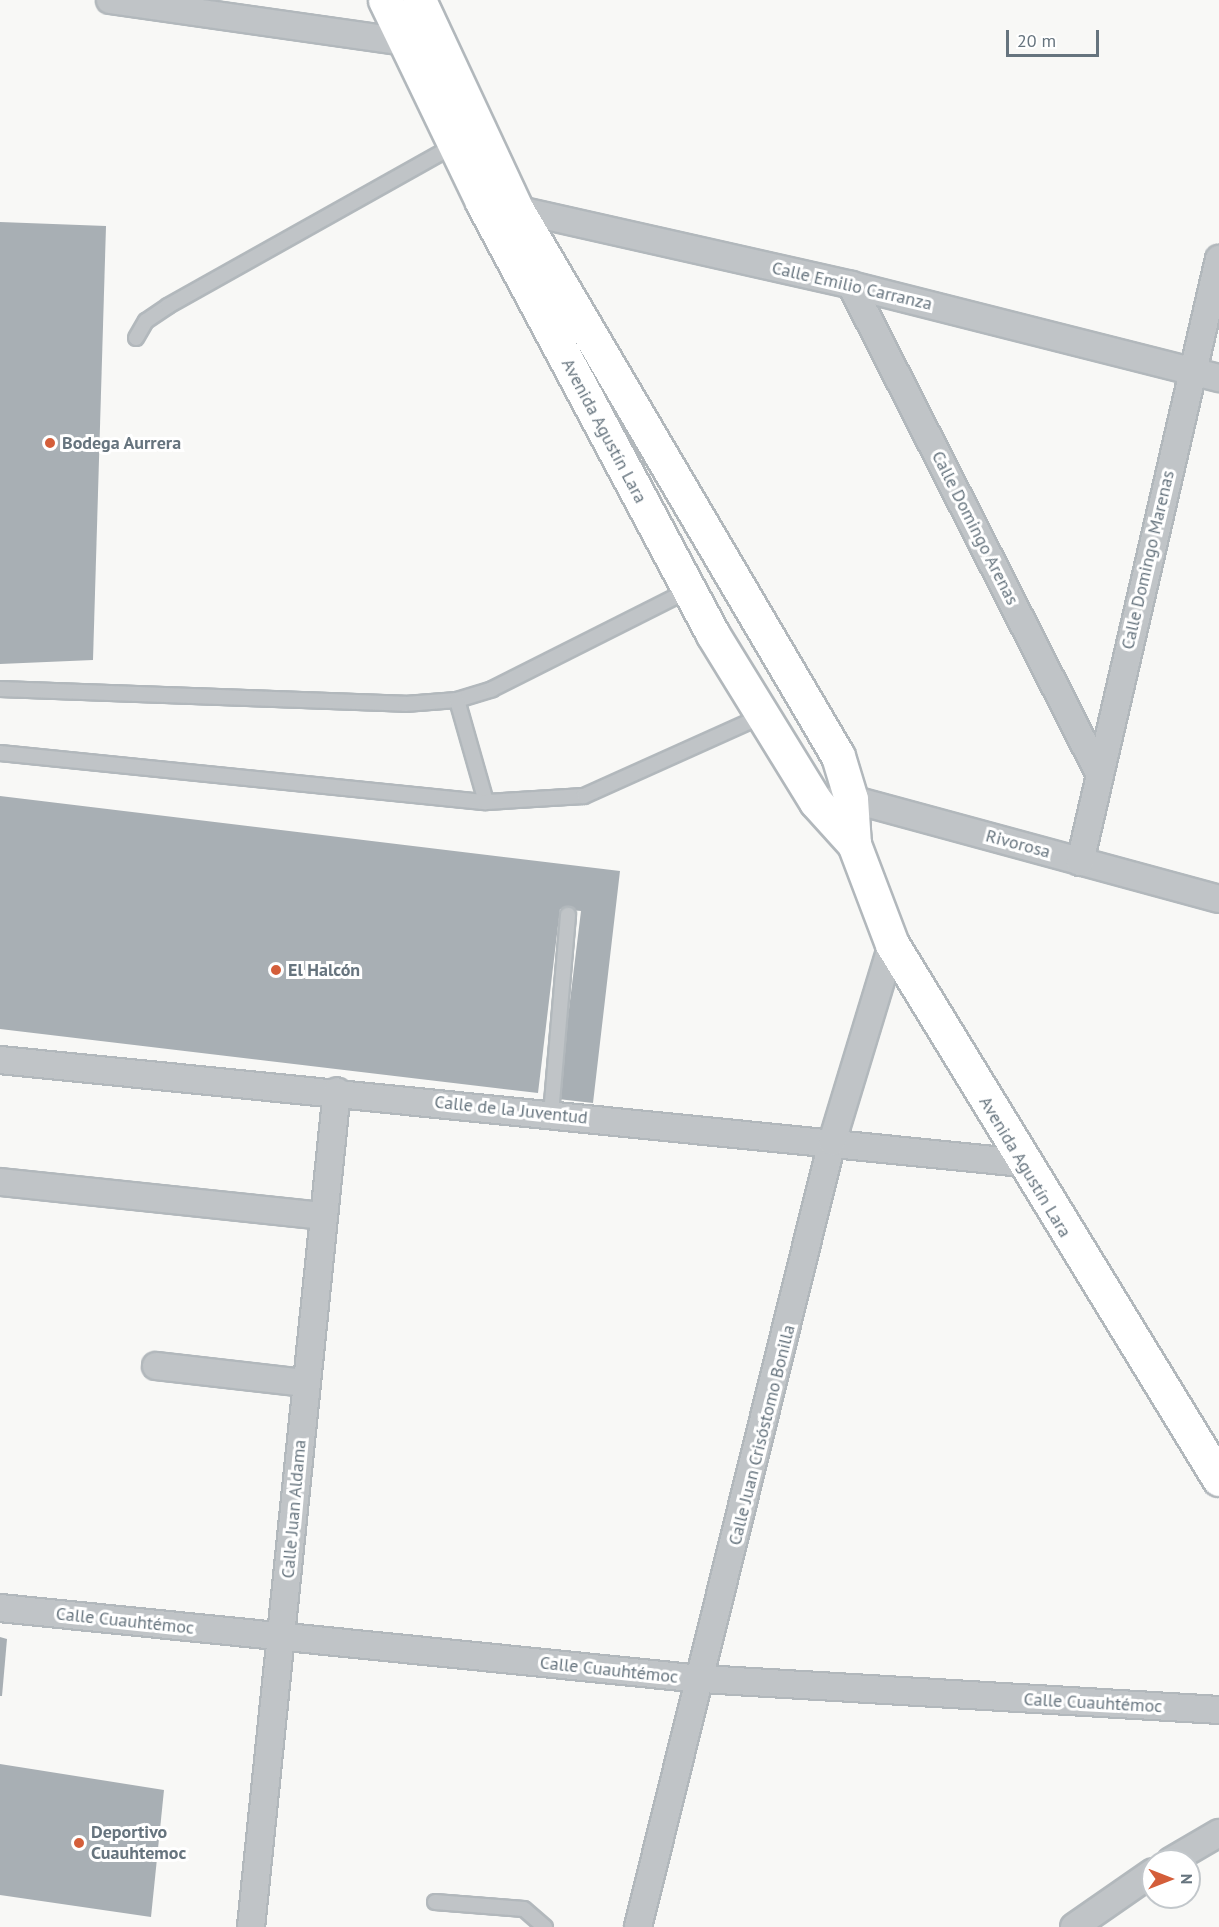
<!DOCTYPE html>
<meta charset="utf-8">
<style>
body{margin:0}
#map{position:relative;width:1219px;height:1927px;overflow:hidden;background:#f8f8f6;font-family:"PT Sans",sans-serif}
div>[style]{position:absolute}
.building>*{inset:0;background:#a8afb4}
.roads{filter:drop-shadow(2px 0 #b2b8bc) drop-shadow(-2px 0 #b2b8bc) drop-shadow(0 2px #b2b8bc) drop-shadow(0 -2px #b2b8bc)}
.lane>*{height:14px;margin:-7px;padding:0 7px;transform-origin:7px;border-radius:7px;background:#c0c4c7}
.street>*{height:26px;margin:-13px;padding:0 13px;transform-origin:13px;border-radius:13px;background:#c0c4c7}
.secondary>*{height:33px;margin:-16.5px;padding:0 16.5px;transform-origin:16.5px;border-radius:16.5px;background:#fff}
.dots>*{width:16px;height:16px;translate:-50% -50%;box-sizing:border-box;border:3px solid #fff;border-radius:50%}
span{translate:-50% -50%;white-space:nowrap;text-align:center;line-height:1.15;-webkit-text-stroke:6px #fff;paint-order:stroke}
.street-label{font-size:18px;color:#66747e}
.poi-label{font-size:18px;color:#66747e;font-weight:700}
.left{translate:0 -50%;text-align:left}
.north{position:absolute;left:1141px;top:1849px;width:60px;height:60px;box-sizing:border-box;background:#fff;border:2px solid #c2c7cb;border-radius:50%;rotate:90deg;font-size:16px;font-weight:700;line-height:24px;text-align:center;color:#66747e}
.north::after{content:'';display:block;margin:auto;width:21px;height:27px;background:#d45e3a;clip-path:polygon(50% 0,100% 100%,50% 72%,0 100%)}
.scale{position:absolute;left:1006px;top:30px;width:93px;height:27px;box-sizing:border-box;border:3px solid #66747e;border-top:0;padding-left:8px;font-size:18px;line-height:21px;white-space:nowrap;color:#66747e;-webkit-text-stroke:4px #fff;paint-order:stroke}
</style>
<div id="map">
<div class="building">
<i style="clip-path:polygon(0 222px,106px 226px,93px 660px,0 664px)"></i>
<i style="clip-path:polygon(0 796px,620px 871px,593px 1103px,558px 1099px,581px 911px,560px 909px,538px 1093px,0 1029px)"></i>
<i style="clip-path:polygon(0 1637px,7px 1639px,2px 1696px,0 1696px)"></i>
<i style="clip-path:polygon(0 1764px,164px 1790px,151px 1917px,0 1895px)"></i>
</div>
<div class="roads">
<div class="lane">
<i style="left:136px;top:338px;width:20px;rotate:-60deg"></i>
<i style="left:146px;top:321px;width:27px;rotate:-34deg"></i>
<i style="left:168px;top:306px;width:329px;rotate:-29.3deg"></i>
<i style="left:0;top:689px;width:405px;rotate:2.1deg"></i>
<i style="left:405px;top:704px;width:52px;rotate:-4.4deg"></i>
<i style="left:457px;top:700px;width:37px;rotate:-17deg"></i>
<i style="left:492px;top:689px;width:220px;rotate:-26.7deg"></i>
<i style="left:457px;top:700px;width:106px;rotate:74.1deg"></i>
<i style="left:0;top:753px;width:488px;rotate:5.8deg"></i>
<i style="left:486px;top:802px;width:98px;rotate:-3.5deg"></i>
<i style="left:584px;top:796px;width:195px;rotate:-24.2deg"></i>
<i style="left:551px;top:1114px;width:200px;rotate:-85.1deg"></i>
<i style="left:435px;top:1902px;width:89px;rotate:4.5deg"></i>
<i style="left:524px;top:1909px;width:28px;rotate:41deg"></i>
</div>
<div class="street">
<i style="left:110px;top:0;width:313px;rotate:8.1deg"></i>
<i style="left:506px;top:207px;width:354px;rotate:12.7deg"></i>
<i style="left:851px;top:285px;width:380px;rotate:14.2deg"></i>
<i style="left:851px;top:285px;width:545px;rotate:63.06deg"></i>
<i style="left:834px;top:800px;width:17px;rotate:-3deg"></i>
<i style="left:851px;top:799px;width:381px;rotate:15.2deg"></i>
<i style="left:1080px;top:862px;width:619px;rotate:-77.02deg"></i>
<i style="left:0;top:1060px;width:1027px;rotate:5.75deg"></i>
<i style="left:0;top:1182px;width:325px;rotate:6deg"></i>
<i style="left:156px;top:1366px;width:151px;rotate:6.5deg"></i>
<i style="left:0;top:1608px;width:706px;rotate:5.78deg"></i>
<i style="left:702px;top:1679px;width:518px;rotate:3.43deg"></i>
<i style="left:1171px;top:1861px;width:56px;rotate:-30.3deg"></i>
<i style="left:251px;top:1927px;width:840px;rotate:-84.13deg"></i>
<i style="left:638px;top:1927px;width:809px;rotate:-76.12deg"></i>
<i style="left:832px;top:1142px;width:207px;rotate:-73.1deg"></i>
<i style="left:1074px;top:1927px;width:96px;rotate:-34.8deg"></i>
</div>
<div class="secondary">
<i style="left:385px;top:0;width:224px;rotate:64.3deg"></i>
<i style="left:482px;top:202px;width:489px;rotate:61.9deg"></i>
<i style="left:712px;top:633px;width:198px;rotate:58.4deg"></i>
<i style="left:816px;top:802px;width:57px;rotate:47.9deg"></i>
<i style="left:419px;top:0;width:232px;rotate:65deg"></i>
<i style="left:517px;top:210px;width:633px;rotate:59.55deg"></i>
<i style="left:838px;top:756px;width:45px;rotate:73.2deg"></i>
<i style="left:851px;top:799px;width:45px;rotate:86.2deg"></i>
<i style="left:854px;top:844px;width:107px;rotate:69.2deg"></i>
<i style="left:892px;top:944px;width:627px;rotate:58.57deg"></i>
</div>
</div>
<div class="dots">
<i style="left:50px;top:443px;background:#d45e3a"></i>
<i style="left:276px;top:970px;background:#d45e3a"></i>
<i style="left:79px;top:1843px;background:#d45e3a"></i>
</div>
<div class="street-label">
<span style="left:852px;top:286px;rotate:13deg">Calle Emilio Carranza</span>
<span style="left:604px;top:431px;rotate:62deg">Avenida Agustín Lara</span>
<span style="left:975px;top:528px;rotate:63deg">Calle Domingo Arenas</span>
<span style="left:1148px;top:560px;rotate:-77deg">Calle Domingo Marenas</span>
<span style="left:1018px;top:844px;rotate:15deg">Rivorosa</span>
<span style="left:511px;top:1110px;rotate:6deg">Calle de la Juventud</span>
<span style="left:1025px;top:1167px;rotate:59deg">Avenida Agustín Lara</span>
<span style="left:762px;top:1435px;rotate:-76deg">Calle Juan Crisóstomo Bonilla</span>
<span style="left:294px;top:1509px;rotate:-85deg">Calle Juan Aldama</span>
<span style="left:125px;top:1621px;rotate:6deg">Calle Cuauhtémoc</span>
<span style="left:609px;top:1670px;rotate:6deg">Calle Cuauhtémoc</span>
<span style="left:1093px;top:1703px;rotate:3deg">Calle Cuauhtémoc</span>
</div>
<div class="poi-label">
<span class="left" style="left:62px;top:443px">Bodega Aurrera</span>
<span class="left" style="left:288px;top:970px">El Halcón</span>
<span class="left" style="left:91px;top:1843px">Deportivo<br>Cuauhtemoc</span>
</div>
<div class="north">N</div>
<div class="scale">20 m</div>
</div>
